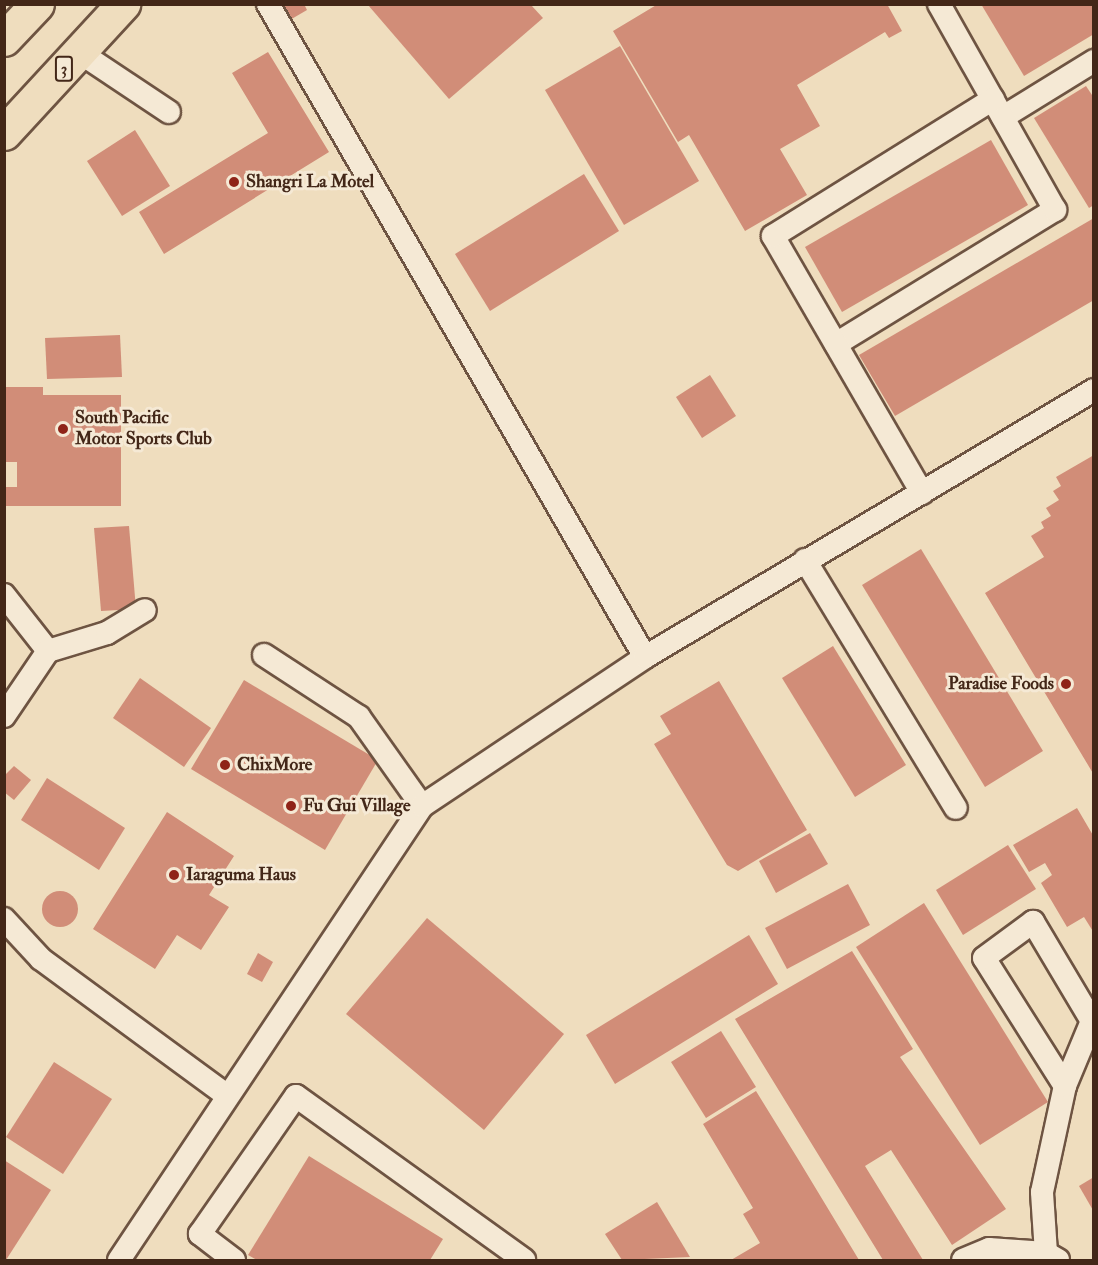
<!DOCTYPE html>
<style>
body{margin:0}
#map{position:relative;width:1098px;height:1265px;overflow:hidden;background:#efddbe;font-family:"IM FELL Double Pica",serif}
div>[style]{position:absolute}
.building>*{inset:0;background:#d18d78}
.round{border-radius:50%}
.roads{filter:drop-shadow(2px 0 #6e5442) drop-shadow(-2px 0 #6e5442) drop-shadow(0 2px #6e5442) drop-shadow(0 -2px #6e5442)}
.minor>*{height:22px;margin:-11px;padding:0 11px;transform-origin:11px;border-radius:11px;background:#f5e9d5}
.highway>*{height:33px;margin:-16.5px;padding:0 16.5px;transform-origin:16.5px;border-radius:16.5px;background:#efddbe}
.dots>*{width:16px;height:16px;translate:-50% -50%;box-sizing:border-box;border:3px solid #f5e9d5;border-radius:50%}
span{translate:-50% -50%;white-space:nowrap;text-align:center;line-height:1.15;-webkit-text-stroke:6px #f5e9d5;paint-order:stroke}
.shield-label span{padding:2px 4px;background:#f5e9d5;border:2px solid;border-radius:4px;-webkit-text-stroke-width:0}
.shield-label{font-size:16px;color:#432718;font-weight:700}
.poi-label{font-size:18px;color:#432718;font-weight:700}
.left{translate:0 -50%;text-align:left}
.right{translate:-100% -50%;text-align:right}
.frame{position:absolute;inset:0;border:6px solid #432718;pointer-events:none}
</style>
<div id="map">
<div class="building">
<i style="clip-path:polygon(272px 4px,304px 4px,307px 10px,283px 24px)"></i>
<i style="clip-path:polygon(658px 4px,887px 4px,902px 31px,889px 38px,885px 32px,797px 85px,820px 126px,780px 149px,807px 195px,745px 231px,689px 135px,678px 142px,613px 31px)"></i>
<i style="clip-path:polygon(981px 4px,1094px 4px,1094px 34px,1024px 76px)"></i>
<i style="clip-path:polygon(368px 5px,531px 5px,543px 18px,449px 99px)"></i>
<i style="clip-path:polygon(620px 46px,699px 181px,624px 225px,545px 90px)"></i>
<i style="clip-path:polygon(268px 52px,329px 152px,164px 254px,139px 212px,268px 133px,232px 73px)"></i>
<i style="clip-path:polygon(1086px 86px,1094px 98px,1094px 205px,1089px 208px,1034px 118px)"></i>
<i style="clip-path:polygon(135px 130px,170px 186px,122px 216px,87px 161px)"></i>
<i style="clip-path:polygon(991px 140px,1028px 205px,842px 312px,805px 247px)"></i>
<i style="clip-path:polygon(584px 174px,619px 231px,490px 311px,455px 254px)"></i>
<i style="clip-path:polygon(1094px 218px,1094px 300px,895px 416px,859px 355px)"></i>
<i style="clip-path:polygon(120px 335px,122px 377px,47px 379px,45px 338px)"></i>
<i style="clip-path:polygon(710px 375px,736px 416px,702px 438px,676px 397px)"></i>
<i style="clip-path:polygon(5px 387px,43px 387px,43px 395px,121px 395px,121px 506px,4px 506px,4px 487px,17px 487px,17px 462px,5px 462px)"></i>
<i style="clip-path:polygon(1094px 455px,1094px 775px,985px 593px,1044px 557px,1031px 536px,1044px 528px,1041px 522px,1051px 516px,1046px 508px,1059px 500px,1053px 491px,1061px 486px,1056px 477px)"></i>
<i style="clip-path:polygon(129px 526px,136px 609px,101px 611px,94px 528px)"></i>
<i style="clip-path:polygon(921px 549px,1043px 751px,985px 787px,862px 585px)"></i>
<i style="clip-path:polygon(833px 646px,906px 765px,855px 797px,782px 678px)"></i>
<i style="clip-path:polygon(140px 678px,211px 728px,184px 767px,113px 718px)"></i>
<i style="clip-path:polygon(244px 680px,378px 760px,325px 850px,191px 769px)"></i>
<i style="clip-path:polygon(719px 681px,807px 830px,738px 871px,727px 865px,654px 744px,671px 734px,660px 716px)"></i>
<i style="clip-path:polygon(14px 766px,31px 780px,14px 800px,4px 792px,4px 776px)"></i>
<i style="clip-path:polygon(47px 778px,125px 828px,99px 870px,21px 820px)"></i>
<i style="clip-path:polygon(1077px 808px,1094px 837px,1094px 933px,1084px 917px,1067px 927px,1041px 883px,1052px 875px,1045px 863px,1029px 872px,1013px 845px)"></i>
<i style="clip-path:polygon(167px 812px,234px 856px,209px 895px,229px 907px,201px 950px,177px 935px,155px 969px,93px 929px)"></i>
<i style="clip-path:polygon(810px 833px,828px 864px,776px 893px,759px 861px)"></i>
<i style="clip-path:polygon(1008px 845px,1036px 889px,963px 935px,936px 890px)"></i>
<i style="clip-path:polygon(848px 884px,870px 925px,787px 969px,765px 928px)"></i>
<i class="round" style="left:42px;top:891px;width:36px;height:36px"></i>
<i style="clip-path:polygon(924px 903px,1048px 1102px,980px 1145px,856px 947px)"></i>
<i style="clip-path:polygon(427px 918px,564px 1034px,484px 1130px,346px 1014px)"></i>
<i style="clip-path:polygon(749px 935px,778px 984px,615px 1084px,586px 1035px)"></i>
<i style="clip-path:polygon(852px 951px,913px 1049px,900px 1057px,1006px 1209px,952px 1245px,891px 1150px,865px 1166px,923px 1260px,883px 1260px,735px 1019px)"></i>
<i style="clip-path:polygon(258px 953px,273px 962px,262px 982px,247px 974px)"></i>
<i style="clip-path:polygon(721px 1031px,756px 1087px,706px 1118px,671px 1062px)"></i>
<i style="clip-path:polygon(54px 1062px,112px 1099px,63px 1174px,6px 1137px)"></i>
<i style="clip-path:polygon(756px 1091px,798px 1159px,859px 1260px,731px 1260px,760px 1243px,743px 1214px,753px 1208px,703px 1124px)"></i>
<i style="clip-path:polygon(309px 1156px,443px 1239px,430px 1260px,257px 1260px,248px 1255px)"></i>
<i style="clip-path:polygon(4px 1160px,51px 1190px,6px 1260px,4px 1260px)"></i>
<i style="clip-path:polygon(1094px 1177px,1094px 1212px,1079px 1186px)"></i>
<i style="clip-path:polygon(657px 1202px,690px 1257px,622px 1260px,605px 1234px)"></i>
</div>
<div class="roads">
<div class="minor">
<i style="left:268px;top:4px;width:754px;rotate:60deg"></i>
<i style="left:79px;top:52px;width:108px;rotate:33.7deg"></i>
<i style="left:1003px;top:117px;width:107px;rotate:-31.6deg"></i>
<i style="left:836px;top:344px;width:257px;rotate:-31.5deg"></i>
<i style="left:1055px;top:210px;width:236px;rotate:-119.4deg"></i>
<i style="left:922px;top:493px;width:297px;rotate:-120.1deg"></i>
<i style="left:773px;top:236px;width:259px;rotate:-31.9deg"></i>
<i style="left:805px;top:560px;width:290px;rotate:58.7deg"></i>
<i style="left:4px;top:595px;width:71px;rotate:51.8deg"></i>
<i style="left:264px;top:655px;width:113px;rotate:33.1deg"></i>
<i style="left:359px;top:717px;width:109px;rotate:54.7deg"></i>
<i style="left:4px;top:716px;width:78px;rotate:-55.9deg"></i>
<i style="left:48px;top:651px;width:62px;rotate:-17deg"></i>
<i style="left:107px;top:633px;width:44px;rotate:-31.2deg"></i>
<i style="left:4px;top:919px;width:54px;rotate:47.2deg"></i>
<i style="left:41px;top:959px;width:228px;rotate:36.3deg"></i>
<i style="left:1046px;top:1253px;width:61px;rotate:-93.8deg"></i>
<i style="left:1042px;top:1192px;width:108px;rotate:-77.8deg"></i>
<i style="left:1065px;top:1086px;width:151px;rotate:-122.3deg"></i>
<i style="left:984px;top:958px;width:61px;rotate:-36.3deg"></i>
<i style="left:1033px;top:922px;width:115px;rotate:59.2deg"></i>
<i style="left:1092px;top:1021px;width:70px;rotate:112.6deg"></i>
<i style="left:119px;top:1260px;width:546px;rotate:-56.28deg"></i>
<i style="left:422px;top:806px;width:268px;rotate:-33.7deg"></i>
<i style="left:645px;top:657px;width:522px;rotate:-30.74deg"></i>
<i style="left:234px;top:1260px;width:43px;rotate:-142.6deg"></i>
<i style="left:200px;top:1234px;width:168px;rotate:-55.2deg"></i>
<i style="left:296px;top:1096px;width:281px;rotate:35.7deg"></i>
<i style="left:963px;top:1260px;width:28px;rotate:-23deg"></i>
<i style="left:989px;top:1249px;width:57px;rotate:4deg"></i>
<i style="left:1046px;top:1253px;width:14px;rotate:30deg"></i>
</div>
<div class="highway">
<i style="left:4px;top:39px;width:48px;rotate:-46.7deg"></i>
<i style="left:4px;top:133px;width:176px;rotate:-47.3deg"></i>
</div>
</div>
<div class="dots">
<i style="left:234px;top:182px;background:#8f2418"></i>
<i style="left:63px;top:429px;background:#8f2418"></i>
<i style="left:1066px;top:684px;background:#8f2418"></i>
<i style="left:225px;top:765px;background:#8f2418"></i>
<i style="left:291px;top:806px;background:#8f2418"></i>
<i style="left:174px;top:875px;background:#8f2418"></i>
</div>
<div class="shield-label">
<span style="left:64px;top:69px">3</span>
</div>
<div class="poi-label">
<span class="left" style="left:246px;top:182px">Shangri La Motel</span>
<span class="left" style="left:75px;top:429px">South Pacific<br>Motor Sports Club</span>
<span class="right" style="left:1054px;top:684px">Paradise Foods</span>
<span class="left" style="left:237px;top:765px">ChixMore</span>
<span class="left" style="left:303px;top:806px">Fu Gui Village</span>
<span class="left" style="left:186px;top:875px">Iaraguma Haus</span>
</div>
<div class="frame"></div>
</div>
